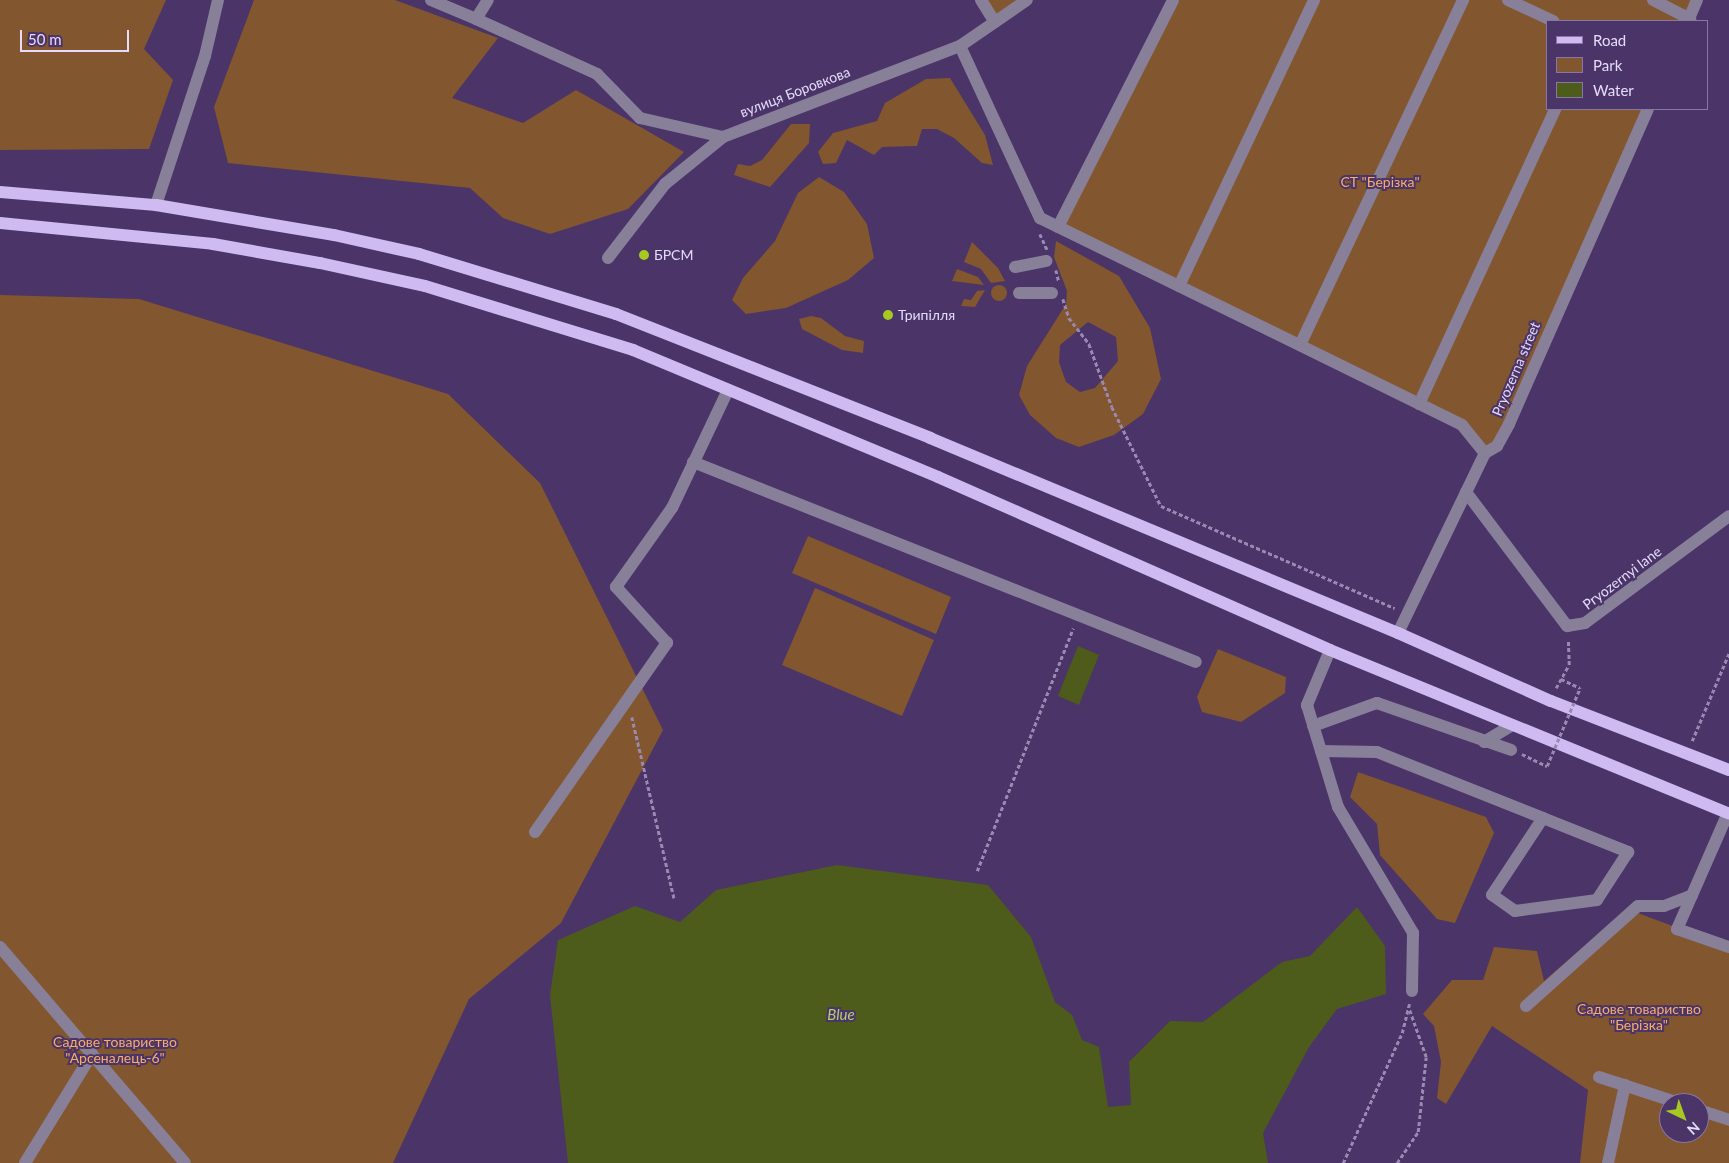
<!DOCTYPE html>
<meta charset="utf-8">
<style>
body{margin:0}
#map{position:relative;width:1729px;height:1163px;overflow:hidden;background:#4a3468;font-family:Lato,sans-serif}
div>[style]{position:absolute}
.green>*{inset:0;background:#82562e}
.round{border-radius:50%}
.water>*{inset:0;background:#4d5c1a}
.path>*{height:2.5px;margin-top:-1.25px;transform-origin:0;background:repeating-linear-gradient(90deg,#9989b3 0 4px,transparent 0 6.5px)}
.minor>*{height:12px;margin:-6px;padding:0 6px;transform-origin:6px;border-radius:6px;background:#887f99}
.major>*{height:12px;margin:-6px;padding:0 6px;transform-origin:6px;border-radius:6px;background:#cfbbf1}
.path-bridge>*{height:2.5px;margin-top:-1.25px;transform-origin:0;background:repeating-linear-gradient(90deg,#9989b3 0 4px,transparent 0 6.5px)}
.dots>*{width:14px;height:14px;translate:-50% -50%;box-sizing:border-box;border:2px solid #4a3468;border-radius:50%}
span{translate:-50% -50%;white-space:nowrap;text-align:center;line-height:1.15;-webkit-text-stroke:4px #4a3468;paint-order:stroke}
.street-label{font-size:14px;color:#e6dbfb}
.park-label{font-size:14px;color:#f8ad6a}
.poi-label{font-size:14px;color:#e6dbfb}
.left{translate:0 -50%;text-align:left}
.water-label{font-size:15px;color:#b5ce72;font-style:italic}
.legend{position:absolute;left:1546px;top:20px;width:162px;height:90px;box-sizing:border-box;background:#4a3468;border:1px solid #8877a3;margin:0;padding:6px 9px;list-style:none;font-size:15px;color:#e6dbfb}
.legend li{display:flex;align-items:center;gap:10px;height:25px}
.legend b{width:25px;border:1px solid #8877a3}
.north{position:absolute;left:1659px;top:1093px;width:50px;height:50px;box-sizing:border-box;background:#4a3468;border:1px solid #8877a3;border-radius:50%;rotate:138deg;font-size:14px;font-weight:700;line-height:20px;text-align:center;color:#e6dbfb}
.north::after{content:'';display:block;margin:auto;width:18px;height:22px;background:#a6c821;clip-path:polygon(50% 0,100% 100%,50% 72%,0 100%)}
.scale{position:absolute;left:20px;top:30px;width:109px;height:22px;box-sizing:border-box;border:2px solid #e6dbfb;border-top:0;padding-left:6px;font-size:15px;line-height:18px;white-space:nowrap;color:#e6dbfb;-webkit-text-stroke:4px #4a3468;paint-order:stroke}
</style>
<div id="map">
<div class="green">
<i style="clip-path:polygon(0 0,166px 0,144px 49px,173px 80px,149px 149px,0 150px)"></i>
<i style="clip-path:polygon(254px 0,395px 0,498px 38px,452px 98px,523px 123px,576px 90px,684px 152px,628px 209px,550px 234px,503px 218px,470px 188px,228px 163px,214px 107px)"></i>
<i style="clip-path:polygon(981px 0,1027px 0,995px 22px)"></i>
<i style="clip-path:polygon(1170px 0,1697px 0,1688px 21px,1548px 21px,1548px 109px,1648px 109px,1509px 424px,1485px 453px,1462px 425px,1058px 227px)"></i>
<i style="clip-path:polygon(950px 78px,985px 135px,993px 165px,982px 163px,954px 138px,937px 129px,922px 129px,917px 146px,882px 147px,874px 155px,847px 140px,836px 163px,823px 164px,818px 152px,833px 133px,877px 121px,885px 103px,926px 79px)"></i>
<i style="clip-path:polygon(791px 124px,810px 124px,809px 143px,770px 187px,734px 175px,738px 164px,750px 166px,762px 160px)"></i>
<i style="clip-path:polygon(819px 177px,844px 192px,867px 224px,874px 258px,848px 280px,786px 308px,746px 314px,732px 300px,743px 278px,775px 241px,798px 193px)"></i>
<i style="clip-path:polygon(evenodd,1056px 241px,1119px 276px,1150px 328px,1161px 379px,1143px 414px,1114px 435px,1079px 447px,1056px 438px,1030px 415px,1019px 395px,1027px 366px,1066px 304px,1067px 291px,1054px 257px,1056px 241px,1088px 322px,1116px 337px,1118px 361px,1095px 388px,1080px 392px,1066px 382px,1059px 362px,1060px 345px,1088px 322px)"></i>
<i style="clip-path:polygon(972px 242px,998px 268px,1005px 281px,991px 283px,981px 269px,964px 262px)"></i>
<i style="clip-path:polygon(957px 269px,978px 277px,984px 285px,952px 281px)"></i>
<i class="round" style="left:991px;top:285px;width:16px;height:16px"></i>
<i style="clip-path:polygon(985px 290px,975px 307px,961px 306px,964px 299px,971px 300px,977px 291px)"></i>
<i style="clip-path:polygon(0 295px,139px 299px,448px 394px,540px 483px,663px 730px,561px 923px,469px 999px,393px 1163px,0 1163px)"></i>
<i style="clip-path:polygon(811px 316px,821px 318px,845px 336px,864px 341px,863px 353px,842px 350px,802px 329px,799px 319px)"></i>
<i style="clip-path:polygon(808px 536px,951px 597px,936px 634px,792px 573px)"></i>
<i style="clip-path:polygon(815px 588px,934px 640px,902px 716px,782px 665px)"></i>
<i style="clip-path:polygon(1218px 649px,1286px 677px,1285px 693px,1241px 722px,1202px 712px,1197px 697px)"></i>
<i style="clip-path:polygon(1358px 772px,1486px 817px,1494px 833px,1455px 923px,1437px 919px,1380px 855px,1377px 824px,1350px 797px)"></i>
<i style="clip-path:polygon(evenodd,1627px 909px,1729px 947px,1729px 1163px,1580px 1163px,1588px 1090px,1492px 1026px,1446px 1104px,1437px 1098px,1441px 1062px,1434px 1026px,1423px 1014px,1452px 980px,1483px 980px,1494px 947px,1537px 951px,1544px 981px,1627px 909px,1669px 1103px,1699px 1103px,1699px 1133px,1669px 1133px,1669px 1103px)"></i>
</div>
<div class="water">
<i style="clip-path:polygon(1078px 646px,1099px 655px,1079px 705px,1058px 696px)"></i>
<i style="clip-path:polygon(837px 865px,988px 885px,1031px 937px,1055px 1002px,1072px 1015px,1082px 1040px,1099px 1047px,1108px 1107px,1131px 1105px,1129px 1062px,1170px 1021px,1203px 1022px,1282px 962px,1310px 956px,1357px 907px,1385px 946px,1386px 994px,1337px 1009px,1309px 1047px,1263px 1133px,1268px 1163px,568px 1163px,550px 995px,558px 940px,635px 906px,680px 922px,716px 890px)"></i>
</div>
<div class="path">
<i style="left:1040px;top:234px;width:17px;rotate:65deg"></i>
<i style="left:1056px;top:270px;width:12px;rotate:76deg"></i>
<i style="left:1063px;top:299px;width:20px;rotate:72deg"></i>
<i style="left:1069px;top:318px;width:33px;rotate:52deg"></i>
<i style="left:1089px;top:344px;width:67px;rotate:69.9deg"></i>
<i style="left:1112px;top:407px;width:110px;rotate:63.7deg"></i>
<i style="left:1161px;top:506px;width:255px;rotate:23.6deg"></i>
<i style="left:1561px;top:679px;width:21px;rotate:25deg"></i>
<i style="left:1556px;top:688px;width:26px;rotate:-61deg"></i>
<i style="left:1569px;top:665px;width:26px;rotate:-92deg"></i>
<i style="left:632px;top:717px;width:186px;rotate:76.9deg"></i>
<i style="left:1692px;top:741px;width:95px;rotate:-67.2deg"></i>
<i style="left:1522px;top:754px;width:28px;rotate:26deg"></i>
<i style="left:977px;top:871px;width:261px;rotate:-68.4deg"></i>
<i style="left:1343px;top:1163px;width:143px;rotate:-65.6deg"></i>
<i style="left:1402px;top:1033px;width:30px;rotate:-76deg"></i>
<i style="left:1397px;top:1163px;width:37px;rotate:-56deg"></i>
<i style="left:1418px;top:1132px;width:75px;rotate:-83.9deg"></i>
<i style="left:1426px;top:1057px;width:51px;rotate:-109.5deg"></i>
</div>
<div class="minor">
<i style="left:431px;top:0;width:49px;rotate:22.9deg"></i>
<i style="left:476px;top:19px;width:22px;rotate:-58deg"></i>
<i style="left:981px;top:0;width:26px;rotate:58deg"></i>
<i style="left:1508px;top:0;width:50px;rotate:25deg"></i>
<i style="left:1653px;top:0;width:42px;rotate:27.2deg"></i>
<i style="left:476px;top:19px;width:133px;rotate:24.4deg"></i>
<i style="left:597px;top:74px;width:62px;rotate:45.7deg"></i>
<i style="left:640px;top:118px;width:85px;rotate:12.9deg"></i>
<i style="left:1688px;top:21px;width:23px;rotate:-67deg"></i>
<i style="left:960px;top:46px;width:190px;rotate:65.1deg"></i>
<i style="left:1040px;top:218px;width:470px;rotate:26.1deg"></i>
<i style="left:1462px;top:425px;width:36px;rotate:51deg"></i>
<i style="left:156px;top:205px;width:157px;rotate:-71.8deg"></i>
<i style="left:205px;top:56px;width:57px;rotate:-76.9deg"></i>
<i style="left:1058px;top:227px;width:254px;rotate:-63.1deg"></i>
<i style="left:608px;top:258px;width:93px;rotate:-52.4deg"></i>
<i style="left:665px;top:184px;width:75px;rotate:-39deg"></i>
<i style="left:723px;top:137px;width:254px;rotate:-21deg"></i>
<i style="left:960px;top:46px;width:81px;rotate:-34.5deg"></i>
<i style="left:1015px;top:267px;width:32px;rotate:-11deg"></i>
<i style="left:1179px;top:286px;width:316px;rotate:-64.7deg"></i>
<i style="left:1019px;top:293px;width:33px"></i>
<i style="left:1300px;top:345px;width:382px;rotate:-64.7deg"></i>
<i style="left:1419px;top:404px;width:325px;rotate:-65.2deg"></i>
<i style="left:693px;top:462px;width:541px;rotate:21.68deg"></i>
<i style="left:1466px;top:492px;width:168px;rotate:53deg"></i>
<i style="left:1567px;top:626px;width:18px;rotate:-9deg"></i>
<i style="left:1585px;top:623px;width:179px;rotate:-36.6deg"></i>
<i style="left:1398px;top:633px;width:200px;rotate:-64.2deg"></i>
<i style="left:1485px;top:453px;width:14px;rotate:-30deg"></i>
<i style="left:1497px;top:446px;width:25px;rotate:-61deg"></i>
<i style="left:1509px;top:424px;width:344px;rotate:-66.2deg"></i>
<i style="left:1330px;top:650px;width:60px;rotate:112.7deg"></i>
<i style="left:1307px;top:705px;width:107px;rotate:73.1deg"></i>
<i style="left:1338px;top:807px;width:147px;rotate:59.2deg"></i>
<i style="left:1413px;top:933px;width:58px;rotate:91deg"></i>
<i style="left:1313px;top:726px;width:68px;rotate:-19.8deg"></i>
<i style="left:1377px;top:703px;width:142px;rotate:19.3deg"></i>
<i style="left:1484px;top:742px;width:33px;rotate:-31deg"></i>
<i style="left:1321px;top:751px;width:56px;rotate:1deg"></i>
<i style="left:1377px;top:752px;width:179px;rotate:21.7deg"></i>
<i style="left:1543px;top:818px;width:92px;rotate:21.8deg"></i>
<i style="left:1628px;top:852px;width:57px;rotate:122.9deg"></i>
<i style="left:1597px;top:900px;width:83px;rotate:172.4deg"></i>
<i style="left:1515px;top:911px;width:28px;rotate:-145deg"></i>
<i style="left:1492px;top:895px;width:92px;rotate:-56.5deg"></i>
<i style="left:1728px;top:813px;width:127px;rotate:113.7deg"></i>
<i style="left:1677px;top:929px;width:55px;rotate:19.1deg"></i>
<i style="left:535px;top:832px;width:231px;rotate:-55.1deg"></i>
<i style="left:667px;top:643px;width:76px;rotate:-132.3deg"></i>
<i style="left:616px;top:587px;width:97px;rotate:-54.7deg"></i>
<i style="left:672px;top:508px;width:131px;rotate:-64.6deg"></i>
<i style="left:0;top:947px;width:284px;rotate:49.4deg"></i>
<i style="left:1526px;top:1006px;width:150px;rotate:-41.8deg"></i>
<i style="left:1638px;top:906px;width:26px"></i>
<i style="left:1664px;top:906px;width:30px;rotate:-21deg"></i>
<i style="left:1599px;top:1077px;width:84px;rotate:18deg"></i>
<i style="left:1699px;top:1110px;width:32px;rotate:18deg"></i>
<i style="left:25px;top:1163px;width:128px;rotate:-58.4deg"></i>
<i style="left:1608px;top:1163px;width:80px;rotate:-77.7deg"></i>
</div>
<div class="major">
<i style="left:0;top:192px;width:157px;rotate:4.8deg"></i>
<i style="left:156px;top:205px;width:181px;rotate:9.6deg"></i>
<i style="left:334px;top:235px;width:87px;rotate:12.6deg"></i>
<i style="left:419px;top:254px;width:206px;rotate:16.9deg"></i>
<i style="left:616px;top:314px;width:338px;rotate:21.5deg"></i>
<i style="left:930px;top:438px;width:507px;rotate:22.62deg"></i>
<i style="left:1398px;top:633px;width:167px;rotate:24deg"></i>
<i style="left:1551px;top:701px;width:191px;rotate:21.2deg"></i>
<i style="left:0;top:223px;width:214px;rotate:5.6deg"></i>
<i style="left:213px;top:244px;width:109px;rotate:10.1deg"></i>
<i style="left:320px;top:263px;width:107px;rotate:12.4deg"></i>
<i style="left:425px;top:286px;width:218px;rotate:17.1deg"></i>
<i style="left:633px;top:350px;width:330px;rotate:22.6deg"></i>
<i style="left:938px;top:477px;width:428px;rotate:23.8deg"></i>
<i style="left:1330px;top:650px;width:431px;rotate:22.3deg"></i>
</div>
<div class="path-bridge">
<i style="left:1547px;top:766px;width:85px;rotate:-67.1deg"></i>
</div>
<div class="dots">
<i style="left:644px;top:255px;background:#a6c821"></i>
<i style="left:888px;top:315px;background:#a6c821"></i>
</div>
<div class="street-label">
<span style="left:795px;top:92px;rotate:-21deg">вулиця Боровкова</span>
<span style="left:1516px;top:369px;rotate:-67deg">Pryozerna street</span>
<span style="left:1622px;top:578px;rotate:-37deg">Pryozernyi lane</span>
</div>
<div class="park-label">
<span style="left:1380px;top:182px">СТ "Берізка"</span>
<span style="left:1639px;top:1017px">Садове товариство<br>"Берізка"</span>
<span style="left:115px;top:1050px">Садове товариство<br>"Арсеналець-6"</span>
</div>
<div class="poi-label">
<span class="left" style="left:654px;top:255px">БРСМ</span>
<span class="left" style="left:898px;top:315px">Трипілля</span>
</div>
<div class="water-label">
<span style="left:841px;top:1015px">Blue</span>
</div>
<ul class="legend">
<li><b style="height:6px;background:#cfbbf1"></b>Road</li>
<li><b style="height:14px;background:#82562e"></b>Park</li>
<li><b style="height:14px;background:#4d5c1a"></b>Water</li>
</ul>
<div class="north">N</div>
<div class="scale">50 m</div>
</div>
